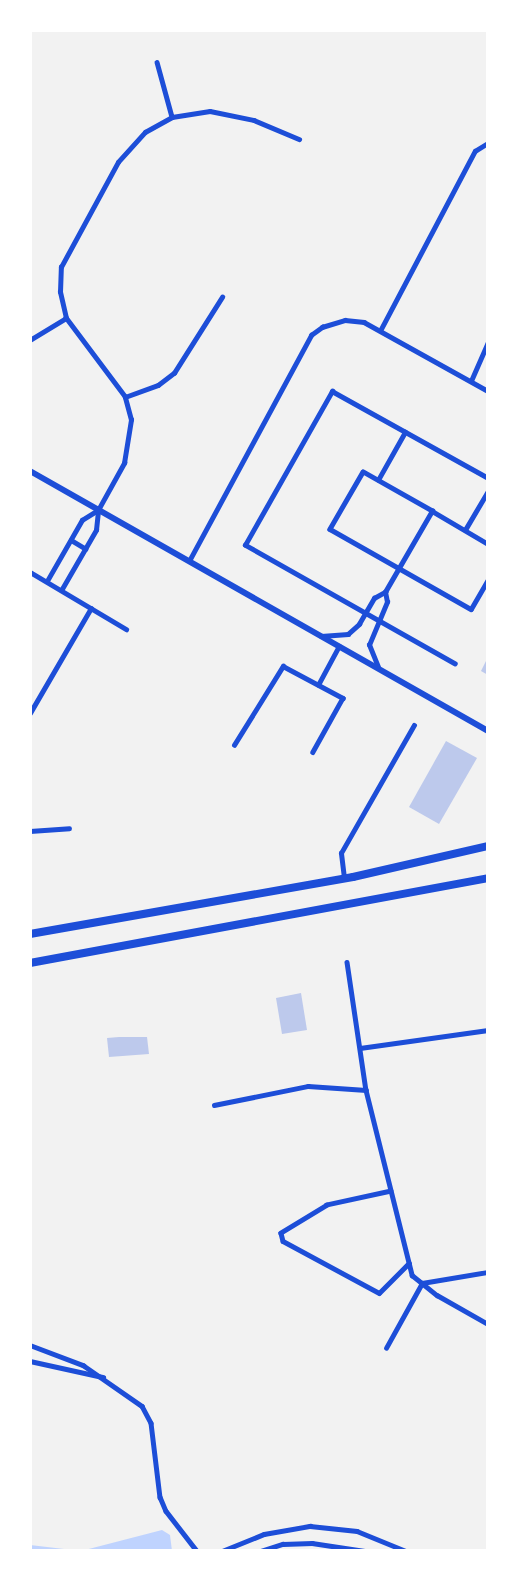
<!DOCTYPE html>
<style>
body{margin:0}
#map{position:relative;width:518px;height:1581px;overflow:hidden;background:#f2f2f2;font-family:Mulish,sans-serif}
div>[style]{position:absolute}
.water>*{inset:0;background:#bfd3fe}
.building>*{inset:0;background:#bdc9ec}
.minor>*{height:4.5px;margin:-2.25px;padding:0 2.25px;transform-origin:2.25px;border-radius:2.25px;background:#1d4ed8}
.tertiary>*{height:6px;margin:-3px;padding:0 3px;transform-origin:3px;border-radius:3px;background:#1d4ed8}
.primary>*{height:8px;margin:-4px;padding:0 4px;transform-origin:4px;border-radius:4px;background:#1d4ed8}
span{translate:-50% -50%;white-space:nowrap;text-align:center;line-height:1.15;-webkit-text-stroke:6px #fff;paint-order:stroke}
.frame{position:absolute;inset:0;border:32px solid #fff;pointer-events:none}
</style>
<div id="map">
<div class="water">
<i style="clip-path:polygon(162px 1530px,170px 1535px,172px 1551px,30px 1551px,30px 1545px,81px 1551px)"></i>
</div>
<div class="building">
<i style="clip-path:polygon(486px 661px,488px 662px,488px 675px,481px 671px)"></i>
<i style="clip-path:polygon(446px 741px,477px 758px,439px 824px,409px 807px)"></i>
<i style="clip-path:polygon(301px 993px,307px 1030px,282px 1034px,276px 998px)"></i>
<i style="clip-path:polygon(119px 1037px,147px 1037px,149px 1054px,109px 1057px,107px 1038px)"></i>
</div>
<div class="minor">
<i style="left:157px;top:62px;width:57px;rotate:74.7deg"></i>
<i style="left:381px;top:329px;width:201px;rotate:-62.2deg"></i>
<i style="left:475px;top:151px;width:15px;rotate:-32deg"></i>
<i style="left:30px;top:340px;width:42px;rotate:-31.4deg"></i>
<i style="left:471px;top:381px;width:43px;rotate:-66.4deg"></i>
<i style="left:125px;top:397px;width:35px;rotate:-20deg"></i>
<i style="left:158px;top:385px;width:20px;rotate:-37deg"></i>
<i style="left:174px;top:373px;width:90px;rotate:-57.7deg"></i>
<i style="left:378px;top:480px;width:55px;rotate:-60.6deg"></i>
<i style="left:432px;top:511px;width:79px;rotate:-150.5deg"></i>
<i style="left:363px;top:472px;width:66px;rotate:120.1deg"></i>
<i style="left:330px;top:529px;width:162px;rotate:29.6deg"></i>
<i style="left:471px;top:609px;width:34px;rotate:-60deg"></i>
<i style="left:465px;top:530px;width:45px;rotate:-59.5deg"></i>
<i style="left:71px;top:540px;width:17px;rotate:31deg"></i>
<i style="left:189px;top:561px;width:257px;rotate:-61.6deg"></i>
<i style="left:311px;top:335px;width:14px;rotate:-36deg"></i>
<i style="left:322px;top:327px;width:24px;rotate:-17deg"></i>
<i style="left:345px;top:320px;width:19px;rotate:6deg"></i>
<i style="left:364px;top:322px;width:142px;rotate:29.1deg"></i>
<i style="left:30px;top:572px;width:112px;rotate:30.7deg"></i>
<i style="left:47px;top:581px;width:70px;rotate:-60.2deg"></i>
<i style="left:82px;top:520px;width:19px;rotate:-32deg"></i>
<i style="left:62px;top:589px;width:68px;rotate:-60deg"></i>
<i style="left:96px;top:530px;width:20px;rotate:-84deg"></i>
<i style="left:98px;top:510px;width:54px;rotate:-61deg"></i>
<i style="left:124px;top:463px;width:44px;rotate:-80.8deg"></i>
<i style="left:131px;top:420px;width:24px;rotate:-105deg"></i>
<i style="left:125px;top:397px;width:99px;rotate:-126.8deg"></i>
<i style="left:66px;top:318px;width:27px;rotate:-103deg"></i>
<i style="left:60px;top:292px;width:25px;rotate:-88deg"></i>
<i style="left:61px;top:267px;width:119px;rotate:-61.5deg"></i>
<i style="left:118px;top:162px;width:40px;rotate:-48deg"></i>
<i style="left:145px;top:132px;width:31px;rotate:-29deg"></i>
<i style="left:172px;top:117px;width:38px;rotate:-9deg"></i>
<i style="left:210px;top:111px;width:45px;rotate:11.6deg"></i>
<i style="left:254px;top:120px;width:49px;rotate:22.9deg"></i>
<i style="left:321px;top:636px;width:27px;rotate:-4deg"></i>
<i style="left:348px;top:634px;width:15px;rotate:-42deg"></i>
<i style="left:359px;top:624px;width:30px;rotate:-60deg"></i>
<i style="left:374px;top:598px;width:13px;rotate:-29deg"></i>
<i style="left:385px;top:592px;width:94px;rotate:-59.9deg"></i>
<i style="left:432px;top:511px;width:65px;rotate:30.5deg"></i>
<i style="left:455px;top:664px;width:241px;rotate:-150.5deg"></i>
<i style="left:245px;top:545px;width:177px;rotate:-60.5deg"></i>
<i style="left:332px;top:391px;width:179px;rotate:29.1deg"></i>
<i style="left:378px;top:667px;width:24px;rotate:-112deg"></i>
<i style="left:369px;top:645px;width:47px;rotate:-67.3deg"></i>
<i style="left:387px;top:602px;width:10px;rotate:-101deg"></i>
<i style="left:318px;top:685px;width:44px;rotate:-61.7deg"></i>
<i style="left:30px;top:713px;width:121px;rotate:-59.8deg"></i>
<i style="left:234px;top:745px;width:93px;rotate:-58.2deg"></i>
<i style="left:283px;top:666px;width:68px;rotate:28.1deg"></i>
<i style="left:343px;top:698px;width:62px;rotate:119.1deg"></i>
<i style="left:30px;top:831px;width:39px;rotate:-4deg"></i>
<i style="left:344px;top:878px;width:25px;rotate:-97deg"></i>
<i style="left:341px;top:853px;width:147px;rotate:-60.3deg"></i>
<i style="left:347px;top:962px;width:129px;rotate:81.6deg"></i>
<i style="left:366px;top:1090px;width:191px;rotate:76deg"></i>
<i style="left:412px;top:1275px;width:32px;rotate:39deg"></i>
<i style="left:437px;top:1295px;width:59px;rotate:29.6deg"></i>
<i style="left:360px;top:1048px;width:129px;rotate:-8deg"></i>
<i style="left:214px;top:1105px;width:96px;rotate:-11.4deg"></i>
<i style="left:308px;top:1086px;width:58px;rotate:3.9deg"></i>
<i style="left:391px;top:1191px;width:66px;rotate:167.7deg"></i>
<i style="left:327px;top:1205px;width:54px;rotate:148.7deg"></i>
<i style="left:281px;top:1233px;width:8px;rotate:76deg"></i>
<i style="left:283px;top:1241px;width:109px;rotate:28.4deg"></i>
<i style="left:379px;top:1293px;width:42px;rotate:-45deg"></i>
<i style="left:30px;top:1345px;width:57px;rotate:20.7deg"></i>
<i style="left:83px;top:1365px;width:72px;rotate:34.8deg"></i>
<i style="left:142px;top:1406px;width:19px;rotate:62deg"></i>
<i style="left:151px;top:1423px;width:75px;rotate:83.1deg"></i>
<i style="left:160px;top:1497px;width:15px;rotate:67deg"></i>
<i style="left:166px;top:1511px;width:51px;rotate:52.2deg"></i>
<i style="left:386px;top:1348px;width:74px;rotate:-61deg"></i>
<i style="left:422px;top:1283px;width:67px;rotate:-9.5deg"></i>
<i style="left:30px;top:1361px;width:75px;rotate:12.4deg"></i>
<i style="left:222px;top:1551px;width:45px;rotate:-22deg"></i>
<i style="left:264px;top:1534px;width:47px;rotate:-9.9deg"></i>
<i style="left:310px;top:1526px;width:47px;rotate:6.1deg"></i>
<i style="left:357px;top:1531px;width:53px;rotate:22.2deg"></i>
<i style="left:261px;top:1551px;width:23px;rotate:-18deg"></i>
<i style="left:283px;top:1544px;width:29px;rotate:-2deg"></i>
<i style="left:312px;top:1543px;width:53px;rotate:8.7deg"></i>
</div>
<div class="tertiary">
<i style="left:30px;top:471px;width:527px;rotate:29.58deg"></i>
</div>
<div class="primary">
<i style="left:30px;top:934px;width:328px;rotate:-10deg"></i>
<i style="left:353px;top:877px;width:139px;rotate:-12.9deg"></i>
<i style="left:30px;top:963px;width:466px;rotate:-10.5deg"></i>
</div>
<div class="frame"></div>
</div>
